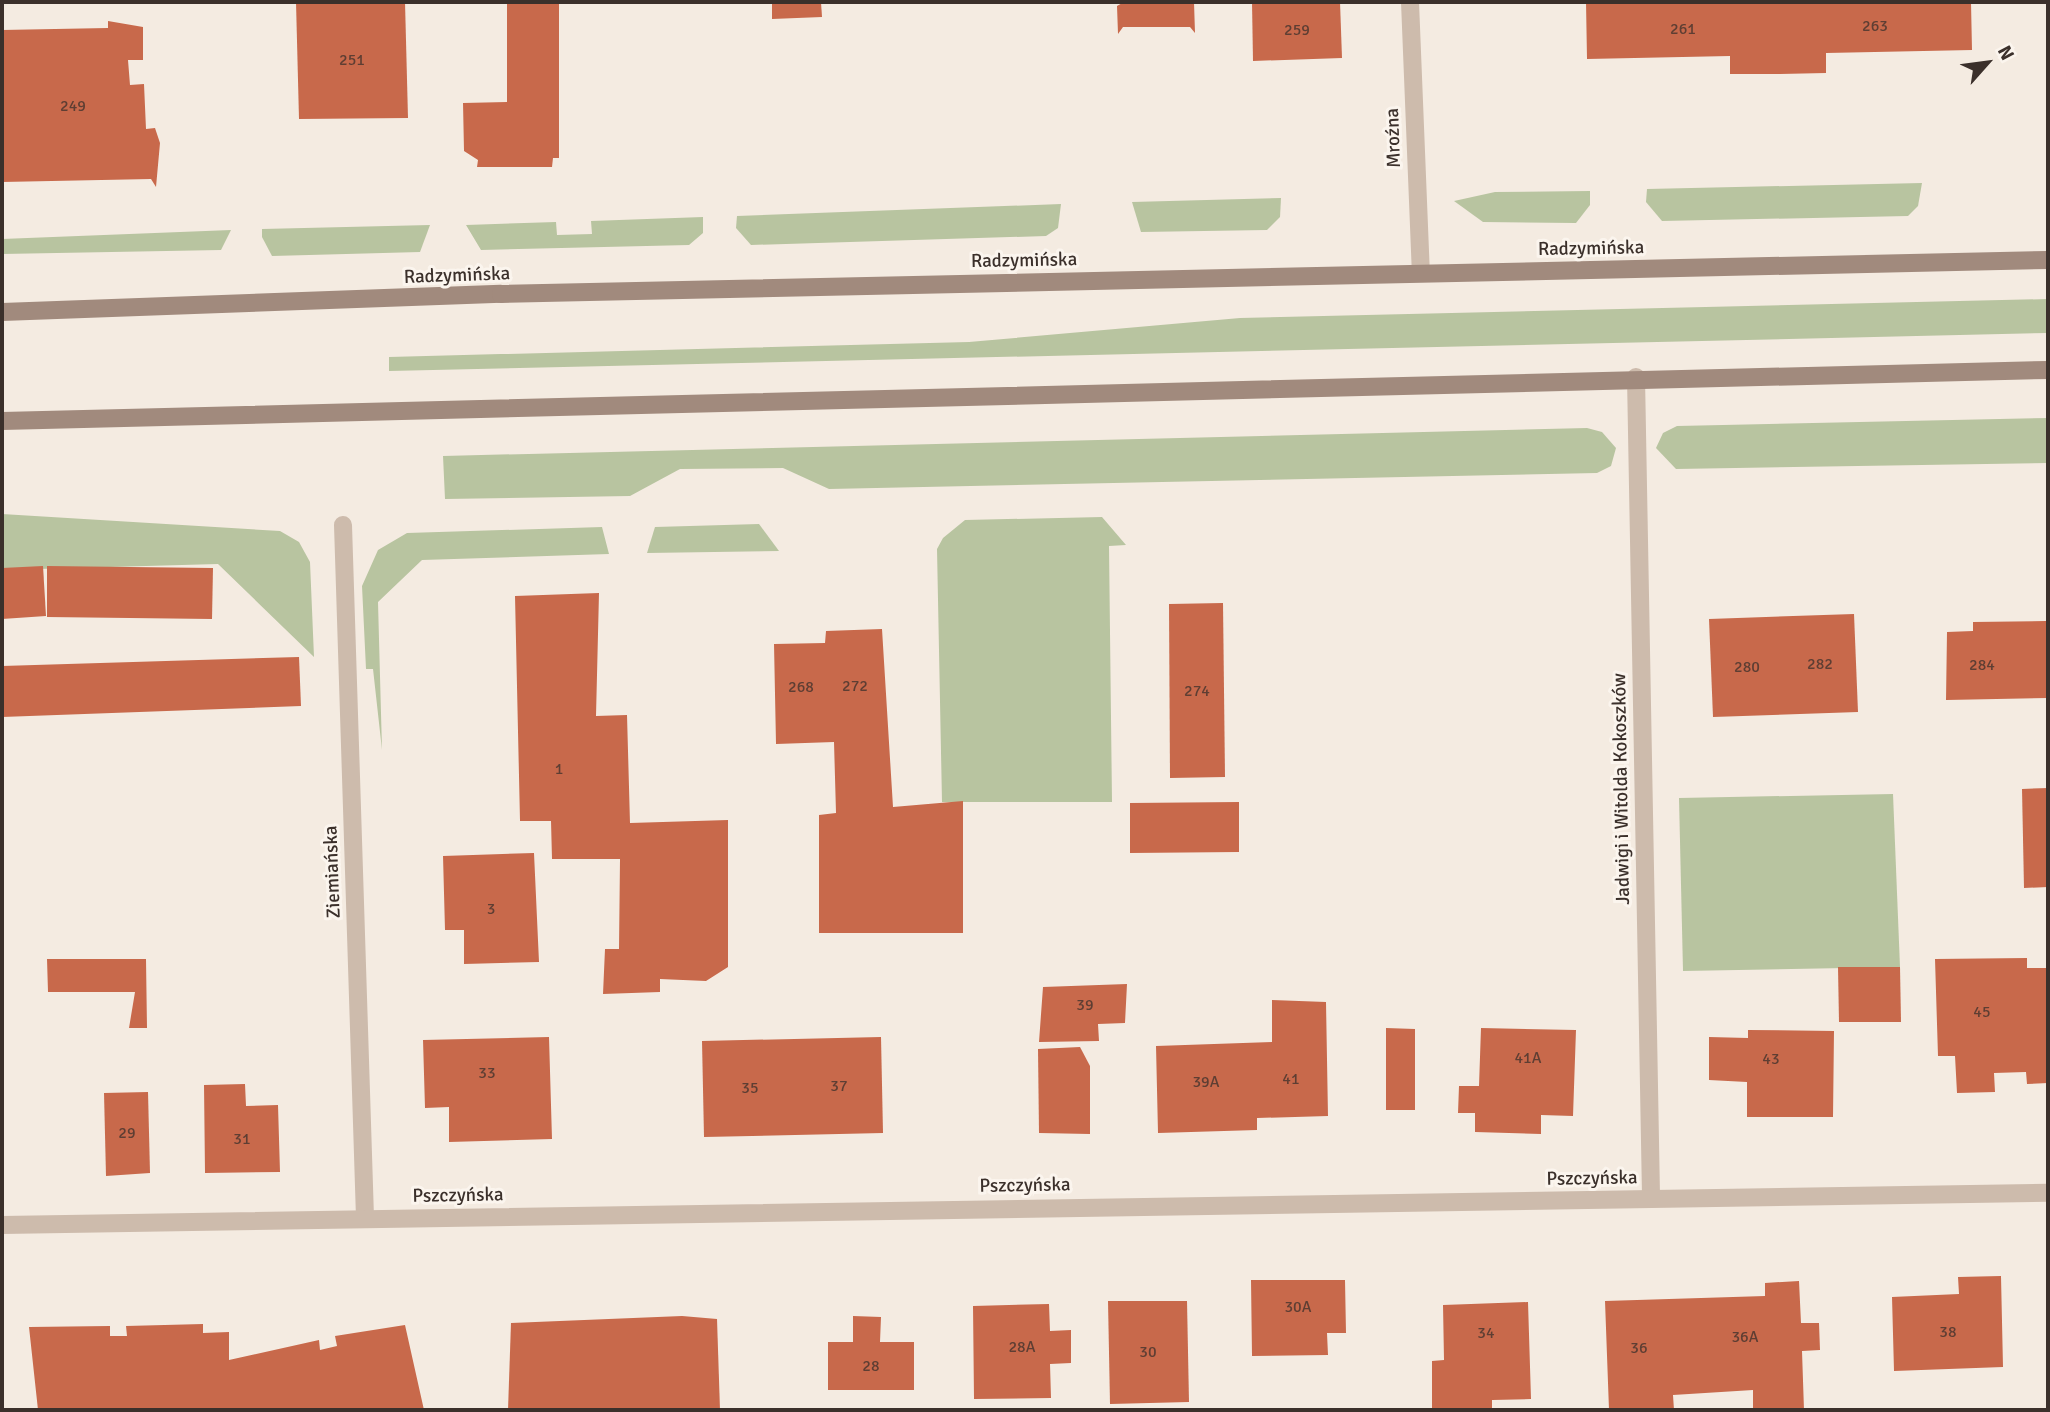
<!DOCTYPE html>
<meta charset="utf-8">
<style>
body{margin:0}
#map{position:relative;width:2050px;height:1412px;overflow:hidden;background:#f4ebe1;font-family:Signika,sans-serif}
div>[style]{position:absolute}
.green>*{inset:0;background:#b8c4a0}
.building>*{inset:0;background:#c8694b}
.minor>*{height:18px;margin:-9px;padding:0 9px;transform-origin:9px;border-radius:9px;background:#cdbbac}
.secondary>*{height:18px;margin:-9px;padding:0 9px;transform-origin:9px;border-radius:9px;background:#a18a7d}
span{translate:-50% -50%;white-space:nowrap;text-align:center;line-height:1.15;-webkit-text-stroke:6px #fbf5ee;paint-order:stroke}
.number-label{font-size:16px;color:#5e3e33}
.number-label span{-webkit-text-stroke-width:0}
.street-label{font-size:19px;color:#3b302b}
.frame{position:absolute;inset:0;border:4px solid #3b302b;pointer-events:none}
.north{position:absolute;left:1952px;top:28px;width:70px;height:70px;-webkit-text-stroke:5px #fbf5ee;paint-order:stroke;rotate:62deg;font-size:19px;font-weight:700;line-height:28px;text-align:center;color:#3b302b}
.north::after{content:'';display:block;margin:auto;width:24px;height:32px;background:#3b302b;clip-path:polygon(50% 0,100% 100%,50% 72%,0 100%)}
</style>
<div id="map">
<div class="green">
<i style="clip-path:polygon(1922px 183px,1918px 206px,1908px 216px,1662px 221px,1646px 202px,1647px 189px)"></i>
<i style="clip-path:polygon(1590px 191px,1590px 205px,1576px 223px,1483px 222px,1454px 201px,1495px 192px)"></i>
<i style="clip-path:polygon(1281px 198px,1280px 217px,1267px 230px,1141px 232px,1132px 202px)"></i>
<i style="clip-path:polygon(1061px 204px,1058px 228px,1046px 236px,751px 245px,736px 228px,737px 216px)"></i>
<i style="clip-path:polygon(703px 217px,703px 233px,689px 245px,481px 250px,466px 225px,556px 222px,557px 235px,592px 234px,591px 221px)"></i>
<i style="clip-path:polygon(430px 225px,420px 252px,272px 256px,262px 237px,262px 229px)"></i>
<i style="clip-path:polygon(231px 230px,221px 250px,2px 254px,2px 239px)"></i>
<i style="clip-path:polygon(2048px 299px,2048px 333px,389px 371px,389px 357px,969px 342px,1240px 318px)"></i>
<i style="clip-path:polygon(2048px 418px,2048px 463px,1676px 469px,1656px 448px,1663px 433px,1677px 426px)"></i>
<i style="clip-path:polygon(1587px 428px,1602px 432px,1616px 448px,1611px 466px,1597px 473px,829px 489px,783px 468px,680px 469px,630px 496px,445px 499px,443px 456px)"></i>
<i style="clip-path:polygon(2px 514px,280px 531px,299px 542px,310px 562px,314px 657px,218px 564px,2px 570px)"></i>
<i style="clip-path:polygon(1102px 517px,1126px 545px,1109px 546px,1112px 802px,942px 802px,937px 549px,943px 538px,965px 520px)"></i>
<i style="clip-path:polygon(759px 524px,779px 551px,647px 553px,655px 527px)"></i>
<i style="clip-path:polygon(602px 527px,609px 554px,422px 560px,378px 602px,382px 750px,373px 669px,366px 669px,362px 586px,378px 550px,407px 533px)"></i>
<i style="clip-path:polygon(1893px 794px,1900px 967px,1683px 971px,1679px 798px)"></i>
</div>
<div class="building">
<i style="clip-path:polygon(296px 2px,405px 2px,408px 118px,299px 119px)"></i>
<i style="clip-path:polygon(507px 2px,559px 2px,559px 158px,553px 158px,552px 167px,477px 167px,478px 160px,464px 151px,463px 103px,507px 102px)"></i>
<i style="clip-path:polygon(772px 2px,821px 2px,822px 17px,772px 19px)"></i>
<i style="clip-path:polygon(1124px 2px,1194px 2px,1195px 33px,1190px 27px,1123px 27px,1118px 34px,1117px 6px)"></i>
<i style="clip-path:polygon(1252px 2px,1340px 2px,1342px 58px,1253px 61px)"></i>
<i style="clip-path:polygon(1586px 2px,1971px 2px,1972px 50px,1826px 53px,1826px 73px,1780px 74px,1730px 74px,1730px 56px,1587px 59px)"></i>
<i style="clip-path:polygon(108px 21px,143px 27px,143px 60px,128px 60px,130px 85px,144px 84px,146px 129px,155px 128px,160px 143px,156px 187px,151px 179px,2px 182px,2px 30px,108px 28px)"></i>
<i style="clip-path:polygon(43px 566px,46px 616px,2px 619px,2px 568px)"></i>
<i style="clip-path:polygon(47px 566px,213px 568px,212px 619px,47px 617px)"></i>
<i style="clip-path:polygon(599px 593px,596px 716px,627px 715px,630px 823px,728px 820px,728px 967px,706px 981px,660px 979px,660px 992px,603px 994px,605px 949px,619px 949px,620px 859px,552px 859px,551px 821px,520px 821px,515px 596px)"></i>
<i style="clip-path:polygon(1223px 603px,1225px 777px,1170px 778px,1169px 604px)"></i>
<i style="clip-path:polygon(2048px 607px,2048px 698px,1946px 700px,1947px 632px,1973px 631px,1973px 622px,2046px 621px)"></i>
<i style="clip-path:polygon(1854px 614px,1858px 712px,1713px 717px,1709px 619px)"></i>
<i style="clip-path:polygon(882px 629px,893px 807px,963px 801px,963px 933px,819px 933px,819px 815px,836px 813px,834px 742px,776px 744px,774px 644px,825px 643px,826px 631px)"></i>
<i style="clip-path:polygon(299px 657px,301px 706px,2px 717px,2px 666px)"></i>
<i style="clip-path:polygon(2048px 788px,2048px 887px,2024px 888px,2022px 789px)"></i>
<i style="clip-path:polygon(1239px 802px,1239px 852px,1130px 853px,1130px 803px)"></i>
<i style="clip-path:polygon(534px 853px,539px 962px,464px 964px,464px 930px,445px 930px,443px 856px)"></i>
<i style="clip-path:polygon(2027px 958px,2027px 968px,2048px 968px,2048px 1083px,2027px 1084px,2026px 1072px,1994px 1073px,1995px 1092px,1957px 1093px,1955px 1056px,1938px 1056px,1935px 959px)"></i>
<i style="clip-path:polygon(47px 959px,146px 959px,147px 1028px,129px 1028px,135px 992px,48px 992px)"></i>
<i style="clip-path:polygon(1838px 967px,1900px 967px,1901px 1022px,1839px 1022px)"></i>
<i style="clip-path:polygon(1127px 984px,1125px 1023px,1098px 1024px,1099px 1041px,1039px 1042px,1043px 987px)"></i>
<i style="clip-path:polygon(1272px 1000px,1326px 1002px,1328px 1116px,1257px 1118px,1257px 1130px,1158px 1133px,1156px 1046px,1272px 1042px)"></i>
<i style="clip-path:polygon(1386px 1028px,1415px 1029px,1415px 1110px,1386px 1110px)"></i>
<i style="clip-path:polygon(1481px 1028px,1576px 1030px,1573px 1116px,1541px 1115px,1541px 1134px,1475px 1132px,1475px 1113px,1458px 1113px,1459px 1086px,1479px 1086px)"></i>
<i style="clip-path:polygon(1748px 1030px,1834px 1031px,1833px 1117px,1747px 1117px,1747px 1082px,1709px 1080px,1709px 1037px,1748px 1038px)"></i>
<i style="clip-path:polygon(549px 1037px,552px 1139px,449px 1142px,449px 1107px,425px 1108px,423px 1040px)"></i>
<i style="clip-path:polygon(881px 1037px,883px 1133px,704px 1137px,702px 1041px)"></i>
<i style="clip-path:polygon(1080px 1047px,1090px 1066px,1090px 1134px,1039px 1133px,1038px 1049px)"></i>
<i style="clip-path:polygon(245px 1084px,246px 1106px,278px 1105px,280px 1172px,205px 1173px,204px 1085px)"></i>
<i style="clip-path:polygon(148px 1092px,150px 1173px,106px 1176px,104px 1093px)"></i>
<i style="clip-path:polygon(2001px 1276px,2003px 1367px,1894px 1371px,1892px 1297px,1959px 1294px,1958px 1277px)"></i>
<i style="clip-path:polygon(1251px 1280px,1345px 1280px,1346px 1333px,1327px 1333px,1328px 1355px,1252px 1356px)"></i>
<i style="clip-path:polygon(1799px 1281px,1801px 1323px,1819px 1323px,1820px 1350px,1802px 1351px,1804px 1410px,1753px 1410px,1753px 1390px,1673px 1395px,1674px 1410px,1609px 1410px,1605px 1301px,1765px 1296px,1765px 1283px)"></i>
<i style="clip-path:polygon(1108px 1301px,1187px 1301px,1189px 1402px,1110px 1404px)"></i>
<i style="clip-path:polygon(1528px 1302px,1531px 1399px,1492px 1400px,1492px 1410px,1432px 1410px,1432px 1361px,1444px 1360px,1443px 1305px)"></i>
<i style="clip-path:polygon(1049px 1304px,1050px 1331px,1071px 1330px,1071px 1363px,1050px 1364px,1051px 1398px,974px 1399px,973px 1306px)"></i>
<i style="clip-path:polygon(682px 1316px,717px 1319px,720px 1410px,508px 1410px,511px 1323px)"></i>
<i style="clip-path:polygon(853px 1316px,881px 1317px,880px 1342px,914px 1342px,914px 1390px,828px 1390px,828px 1342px,853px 1342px)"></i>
<i style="clip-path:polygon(203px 1324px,203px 1333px,229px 1332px,229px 1360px,319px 1340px,320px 1350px,337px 1346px,335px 1336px,405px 1325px,424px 1410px,38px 1410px,29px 1327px,110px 1326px,110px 1336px,127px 1336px,126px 1326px)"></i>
</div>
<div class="minor">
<i style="left:1410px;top:2px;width:271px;rotate:87.7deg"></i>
<i style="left:1636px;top:377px;width:822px;rotate:88.95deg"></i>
<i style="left:343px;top:525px;width:694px;rotate:88.18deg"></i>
<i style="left:2px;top:1225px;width:2046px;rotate:-0.9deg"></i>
</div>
<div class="secondary">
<i style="left:2px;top:312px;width:499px;rotate:-2.1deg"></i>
<i style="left:501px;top:294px;width:1547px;rotate:-1.26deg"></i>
<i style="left:2px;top:421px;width:2047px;rotate:-1.43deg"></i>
</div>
<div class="number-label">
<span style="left:1875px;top:26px">263</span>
<span style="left:1683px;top:29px">261</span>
<span style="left:1297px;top:30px">259</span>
<span style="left:352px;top:60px">251</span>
<span style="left:73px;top:106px">249</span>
<span style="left:1820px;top:664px">282</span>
<span style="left:1982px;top:665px">284</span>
<span style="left:1747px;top:667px">280</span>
<span style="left:855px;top:686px">272</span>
<span style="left:801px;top:687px">268</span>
<span style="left:1197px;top:691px">274</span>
<span style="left:559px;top:769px">1</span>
<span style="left:491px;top:909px">3</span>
<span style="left:1085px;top:1005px">39</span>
<span style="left:1982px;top:1012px">45</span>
<span style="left:1528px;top:1058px">41A</span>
<span style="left:1771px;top:1059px">43</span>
<span style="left:487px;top:1073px">33</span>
<span style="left:1291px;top:1079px">41</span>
<span style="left:1206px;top:1082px">39A</span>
<span style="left:839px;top:1086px">37</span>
<span style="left:750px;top:1088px">35</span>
<span style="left:127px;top:1133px">29</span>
<span style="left:242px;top:1139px">31</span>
<span style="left:1298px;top:1307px">30A</span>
<span style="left:1948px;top:1332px">38</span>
<span style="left:1486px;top:1333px">34</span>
<span style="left:1745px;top:1337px">36A</span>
<span style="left:1022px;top:1347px">28A</span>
<span style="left:1639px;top:1348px">36</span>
<span style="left:1148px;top:1352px">30</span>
<span style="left:871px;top:1366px">28</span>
</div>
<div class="street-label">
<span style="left:1394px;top:138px;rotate:-92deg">Mroźna</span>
<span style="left:1591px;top:249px;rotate:-1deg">Radzymińska</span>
<span style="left:1024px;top:261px;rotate:-1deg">Radzymińska</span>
<span style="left:457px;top:276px;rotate:-2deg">Radzymińska</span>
<span style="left:1622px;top:789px;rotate:-91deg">Jadwigi i Witolda Kokoszków</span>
<span style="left:333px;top:872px;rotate:-92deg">Ziemiańska</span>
<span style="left:1592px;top:1179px;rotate:-1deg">Pszczyńska</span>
<span style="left:1025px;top:1186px;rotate:-1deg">Pszczyńska</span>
<span style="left:458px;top:1196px;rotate:-1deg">Pszczyńska</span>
</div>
<div class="frame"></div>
<div class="north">N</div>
</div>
